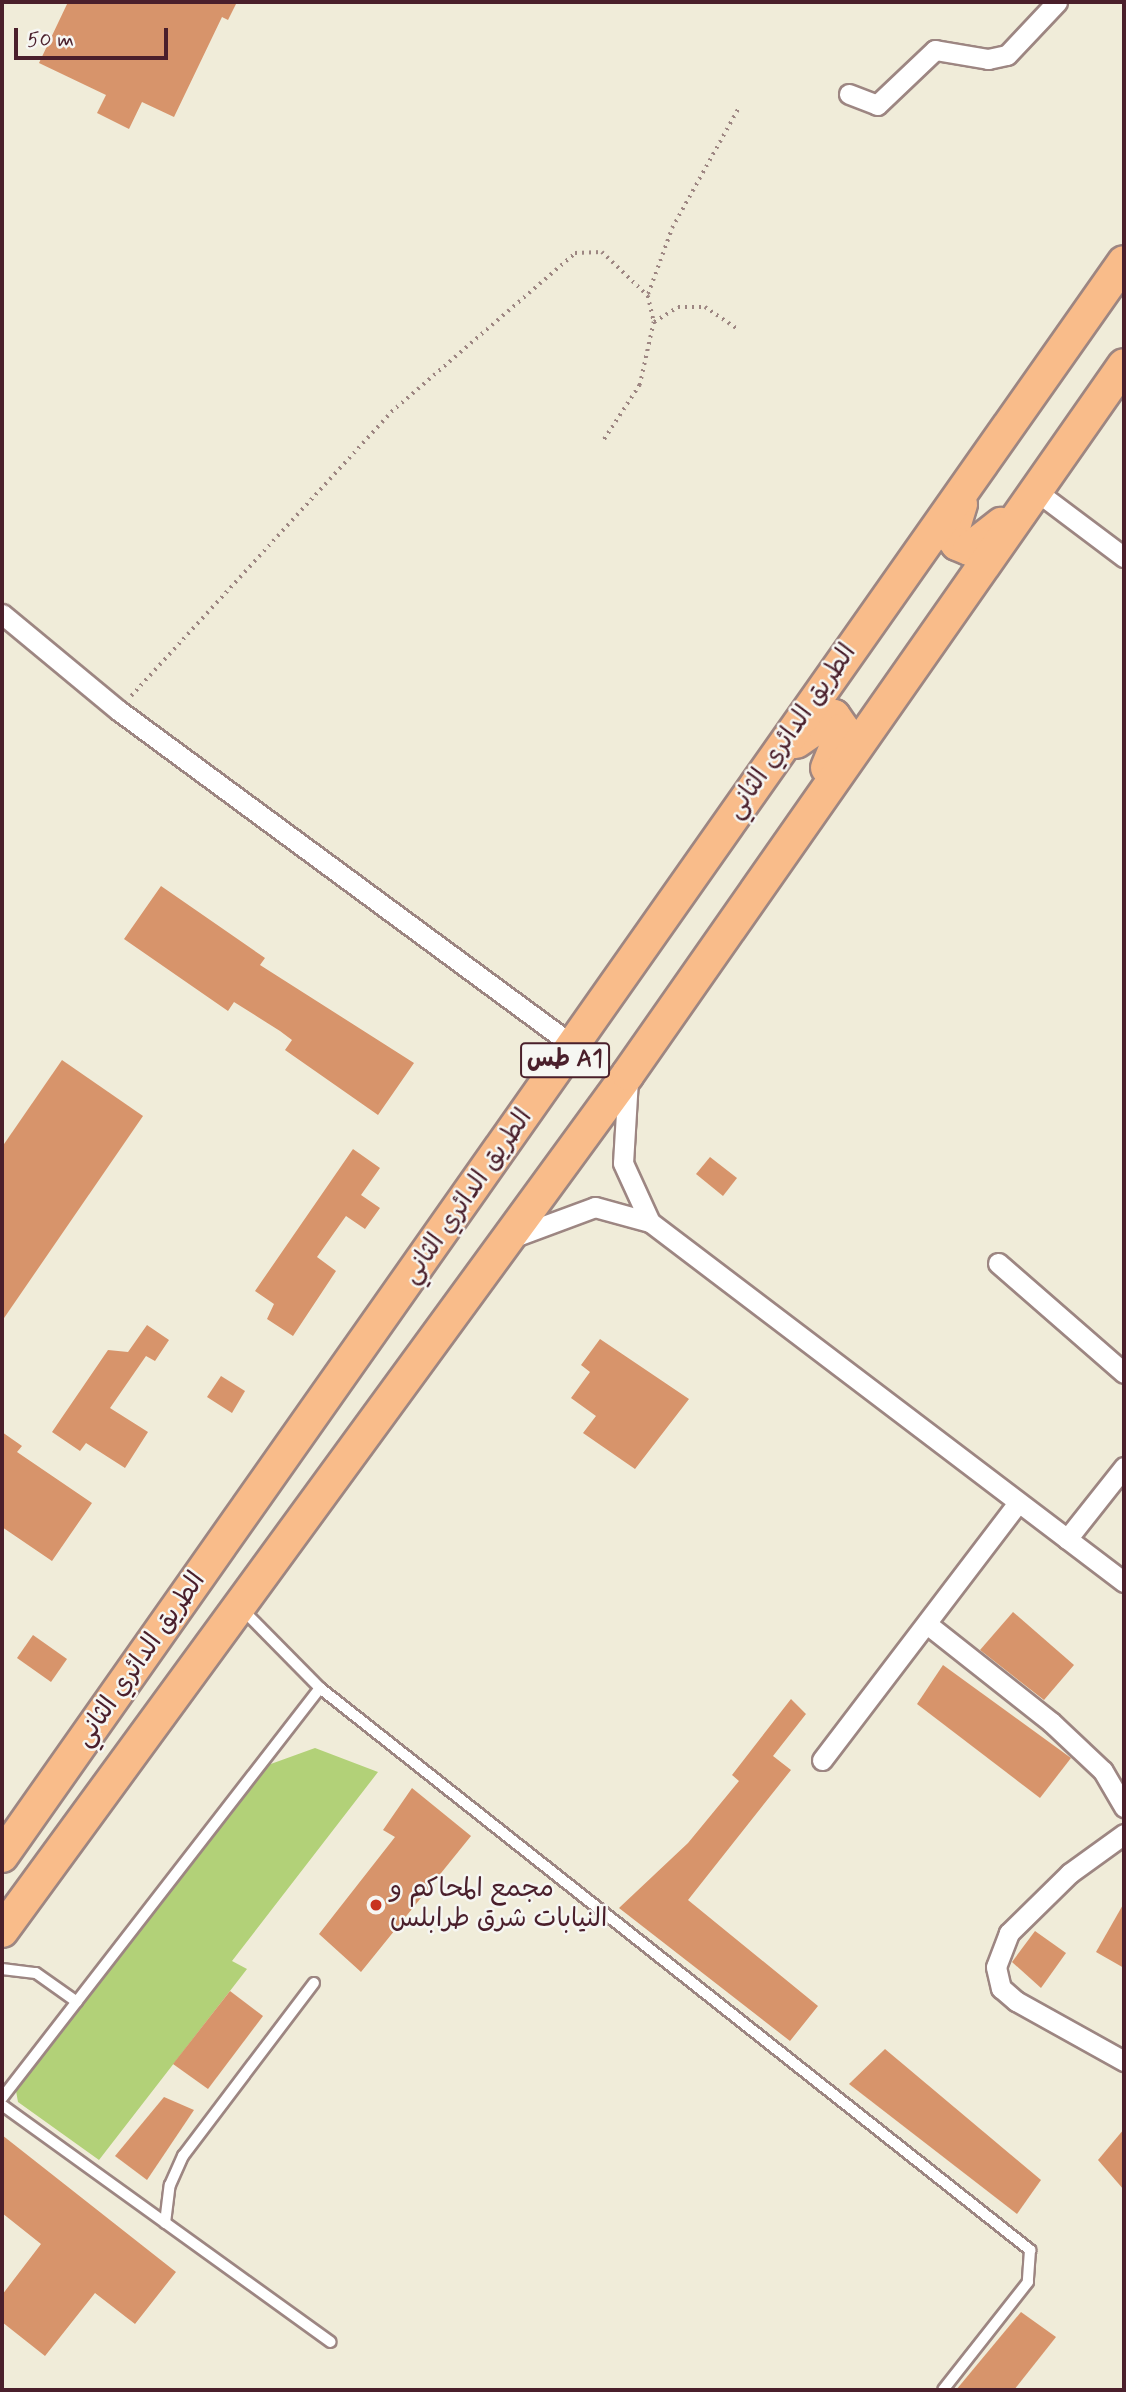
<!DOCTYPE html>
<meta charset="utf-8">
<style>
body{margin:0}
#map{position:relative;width:1126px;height:2392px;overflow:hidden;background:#f0ecd9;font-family:Mynerve,"Playpen Sans Arabic",sans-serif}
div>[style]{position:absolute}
.green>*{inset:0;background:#b2d178}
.building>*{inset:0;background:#d7946b}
.path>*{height:3.5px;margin-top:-1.75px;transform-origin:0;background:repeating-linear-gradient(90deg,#9d8682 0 2px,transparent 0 7px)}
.roads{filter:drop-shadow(2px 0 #9d8682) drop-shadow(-2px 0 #9d8682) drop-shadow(0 2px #9d8682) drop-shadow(0 -2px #9d8682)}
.service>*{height:10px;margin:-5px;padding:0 5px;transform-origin:5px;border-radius:5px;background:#fff}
.minor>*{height:19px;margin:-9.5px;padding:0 9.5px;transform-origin:9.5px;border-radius:9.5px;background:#fff}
.trunk>*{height:32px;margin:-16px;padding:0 16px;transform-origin:16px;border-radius:16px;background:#f9bc8a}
.dots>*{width:19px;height:19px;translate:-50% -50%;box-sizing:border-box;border:4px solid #f6f6f2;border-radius:50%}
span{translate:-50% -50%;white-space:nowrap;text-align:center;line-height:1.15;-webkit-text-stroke:5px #f6f6f2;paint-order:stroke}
.shield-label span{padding:2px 5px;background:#f6f6f2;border:2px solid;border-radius:5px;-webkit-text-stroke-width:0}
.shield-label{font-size:24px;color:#4a1f2b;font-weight:700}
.street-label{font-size:26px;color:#4a1f2b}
.poi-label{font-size:26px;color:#4a1f2b}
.left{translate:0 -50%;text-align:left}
.frame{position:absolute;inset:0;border:4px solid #4a1f2b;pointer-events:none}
.scale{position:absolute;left:14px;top:28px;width:154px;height:32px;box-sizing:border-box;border:4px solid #4a1f2b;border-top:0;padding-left:9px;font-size:21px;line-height:24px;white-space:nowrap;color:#4a1f2b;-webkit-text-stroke:5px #f6f6f2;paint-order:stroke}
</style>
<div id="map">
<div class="green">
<i style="clip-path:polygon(315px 1748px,378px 1772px,232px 1961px,247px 1969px,99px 2160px,18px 2102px,16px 2091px,268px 1765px)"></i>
</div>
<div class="building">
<i style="clip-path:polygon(68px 2px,237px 2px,228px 20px,222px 17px,174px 117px,142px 102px,129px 129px,97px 113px,106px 95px,39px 63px)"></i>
<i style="clip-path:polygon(161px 886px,265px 958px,260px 965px,414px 1063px,378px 1115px,285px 1050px,292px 1040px,280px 1031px,234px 1002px,228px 1011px,124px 939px)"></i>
<i style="clip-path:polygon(62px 1060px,143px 1116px,2px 1321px,2px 1147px)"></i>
<i style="clip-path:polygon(353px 1149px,380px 1168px,361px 1195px,380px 1208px,365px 1229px,346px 1216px,317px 1257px,336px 1271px,293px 1336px,267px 1319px,274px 1304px,255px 1291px)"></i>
<i style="clip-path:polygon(710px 1157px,737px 1178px,723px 1196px,696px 1174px)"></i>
<i style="clip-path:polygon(147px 1325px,169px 1340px,155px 1361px,146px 1356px,110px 1408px,148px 1432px,125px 1468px,86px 1443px,80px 1451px,52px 1432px,108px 1350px,128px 1352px)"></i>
<i style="clip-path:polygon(600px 1339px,689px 1399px,635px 1469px,583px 1433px,596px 1416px,571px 1398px,590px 1372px,581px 1365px)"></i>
<i style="clip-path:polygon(221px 1376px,245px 1391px,232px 1413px,207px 1397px)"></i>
<i style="clip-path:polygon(2px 1432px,22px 1446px,17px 1452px,92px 1503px,52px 1561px,2px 1527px)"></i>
<i style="clip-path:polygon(1013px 1612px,1074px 1665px,1044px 1700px,980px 1650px)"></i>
<i style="clip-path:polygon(33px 1635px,67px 1659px,51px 1682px,17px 1658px)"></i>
<i style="clip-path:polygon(943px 1665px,1071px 1758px,1040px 1798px,917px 1704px)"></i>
<i style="clip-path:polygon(791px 1699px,806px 1714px,773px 1756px,791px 1770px,688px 1900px,818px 2006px,790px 2041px,619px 1908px,688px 1843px,739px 1781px,732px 1775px)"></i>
<i style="clip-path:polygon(412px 1788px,471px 1836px,361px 1972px,319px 1934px,395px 1837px,383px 1830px)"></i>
<i style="clip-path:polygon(1124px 1903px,1124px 1968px,1096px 1952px)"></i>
<i style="clip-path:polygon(1035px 1931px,1066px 1953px,1041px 1988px,1012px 1962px)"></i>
<i style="clip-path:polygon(230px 1991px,263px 2016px,208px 2089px,173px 2064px)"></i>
<i style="clip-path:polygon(885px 2049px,1041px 2180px,1017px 2214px,849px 2084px)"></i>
<i style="clip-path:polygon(164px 2097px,194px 2110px,147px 2180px,115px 2156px)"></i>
<i style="clip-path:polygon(1124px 2129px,1124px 2190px,1098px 2160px)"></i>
<i style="clip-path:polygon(2px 2135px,176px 2272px,135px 2324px,95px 2293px,45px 2356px,2px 2322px,2px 2295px,41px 2244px,2px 2213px)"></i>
<i style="clip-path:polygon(1021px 2312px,1056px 2337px,1014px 2390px,956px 2390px)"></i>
</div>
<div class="path">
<i style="left:648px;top:294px;width:70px;rotate:-70deg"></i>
<i style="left:672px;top:228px;width:136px;rotate:-61deg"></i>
<i style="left:654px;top:322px;width:28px;rotate:-32deg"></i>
<i style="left:678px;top:307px;width:27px"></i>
<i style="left:705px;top:307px;width:41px;rotate:34.1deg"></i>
<i style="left:131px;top:696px;width:385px;rotate:-47.5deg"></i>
<i style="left:391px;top:412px;width:243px;rotate:-40.8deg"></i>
<i style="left:575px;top:253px;width:27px;rotate:-2deg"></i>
<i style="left:602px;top:252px;width:64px;rotate:43.7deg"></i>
<i style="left:648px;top:296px;width:27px;rotate:77deg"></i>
<i style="left:654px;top:322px;width:65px;rotate:102.5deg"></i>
<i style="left:640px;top:385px;width:69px;rotate:123.2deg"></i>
</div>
<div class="roads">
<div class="service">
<i style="left:243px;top:1610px;width:110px;rotate:45.4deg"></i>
<i style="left:320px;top:1688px;width:906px;rotate:38.36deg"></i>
<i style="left:1030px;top:2250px;width:32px;rotate:94deg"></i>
<i style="left:1028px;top:2282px;width:137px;rotate:128.2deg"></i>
<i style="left:2px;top:1969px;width:34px;rotate:7deg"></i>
<i style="left:36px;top:1973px;width:50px;rotate:35.3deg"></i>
<i style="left:2px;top:2098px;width:519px;rotate:-52.2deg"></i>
<i style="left:2px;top:2105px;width:405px;rotate:35.8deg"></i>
<i style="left:165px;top:2223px;width:38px;rotate:-83deg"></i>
<i style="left:170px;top:2185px;width:32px;rotate:-66deg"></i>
<i style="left:183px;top:2156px;width:217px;rotate:-52.9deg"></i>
</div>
<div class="minor">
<i style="left:849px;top:94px;width:30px;rotate:21deg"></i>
<i style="left:877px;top:105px;width:80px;rotate:-43.5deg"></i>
<i style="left:935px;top:50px;width:54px;rotate:9.6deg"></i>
<i style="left:988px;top:59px;width:19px;rotate:-12deg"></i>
<i style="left:1007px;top:55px;width:73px;rotate:-46.7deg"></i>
<i style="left:1036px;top:491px;width:110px;rotate:36.9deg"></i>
<i style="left:2px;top:614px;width:151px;rotate:39.6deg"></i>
<i style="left:118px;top:710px;width:568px;rotate:36.41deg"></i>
<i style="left:628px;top:1079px;width:84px;rotate:93.4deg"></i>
<i style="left:623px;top:1163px;width:65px;rotate:65.4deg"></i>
<i style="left:650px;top:1222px;width:595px;rotate:37.22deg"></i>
<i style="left:514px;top:1237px;width:86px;rotate:-20.3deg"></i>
<i style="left:595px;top:1207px;width:57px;rotate:15.3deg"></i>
<i style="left:998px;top:1263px;width:167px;rotate:41.1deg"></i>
<i style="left:1067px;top:1539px;width:92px;rotate:-51.6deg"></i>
<i style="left:927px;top:1624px;width:158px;rotate:38.3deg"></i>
<i style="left:1051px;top:1722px;width:71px;rotate:43.3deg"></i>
<i style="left:1103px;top:1771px;width:42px;rotate:59.7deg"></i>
<i style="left:822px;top:1760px;width:323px;rotate:-52.7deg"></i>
<i style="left:1124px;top:1834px;width:67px;rotate:144.2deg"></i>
<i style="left:1070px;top:1873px;width:86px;rotate:135.5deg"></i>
<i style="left:1009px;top:1933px;width:36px;rotate:111deg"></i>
<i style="left:996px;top:1967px;width:22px;rotate:77deg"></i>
<i style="left:1001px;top:1988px;width:20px;rotate:41deg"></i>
<i style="left:1016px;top:2001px;width:124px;rotate:29.1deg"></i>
</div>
<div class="trunk">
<i style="left:961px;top:504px;width:34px;rotate:107deg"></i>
<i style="left:951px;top:536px;width:10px;rotate:53deg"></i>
<i style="left:957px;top:544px;width:13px;rotate:23deg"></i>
<i style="left:969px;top:549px;width:41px;rotate:-38deg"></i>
<i style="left:796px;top:742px;width:46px;rotate:-34.4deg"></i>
<i style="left:834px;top:716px;width:16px;rotate:55deg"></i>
<i style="left:843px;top:729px;width:42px;rotate:112.3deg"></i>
<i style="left:2px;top:1856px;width:1949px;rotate:-54.86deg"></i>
<i style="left:2px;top:1931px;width:1061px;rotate:-53.85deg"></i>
<i style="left:628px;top:1074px;width:865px;rotate:-55.02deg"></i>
</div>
</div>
<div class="dots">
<i style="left:376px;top:1905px;background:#c8321e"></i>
</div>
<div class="shield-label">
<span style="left:565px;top:1060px">طس A1</span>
</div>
<div class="street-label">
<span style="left:792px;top:732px;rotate:-55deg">الطريق الدائري الثاني</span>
<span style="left:468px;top:1197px;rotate:-55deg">الطريق الدائري الثاني</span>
<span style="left:141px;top:1660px;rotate:-55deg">الطريق الدائري الثاني</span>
</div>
<div class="poi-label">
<span class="left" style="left:390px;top:1905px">مجمع المحاكم و<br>النيابات شرق طرابلس</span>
</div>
<div class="frame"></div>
<div class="scale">50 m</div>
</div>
